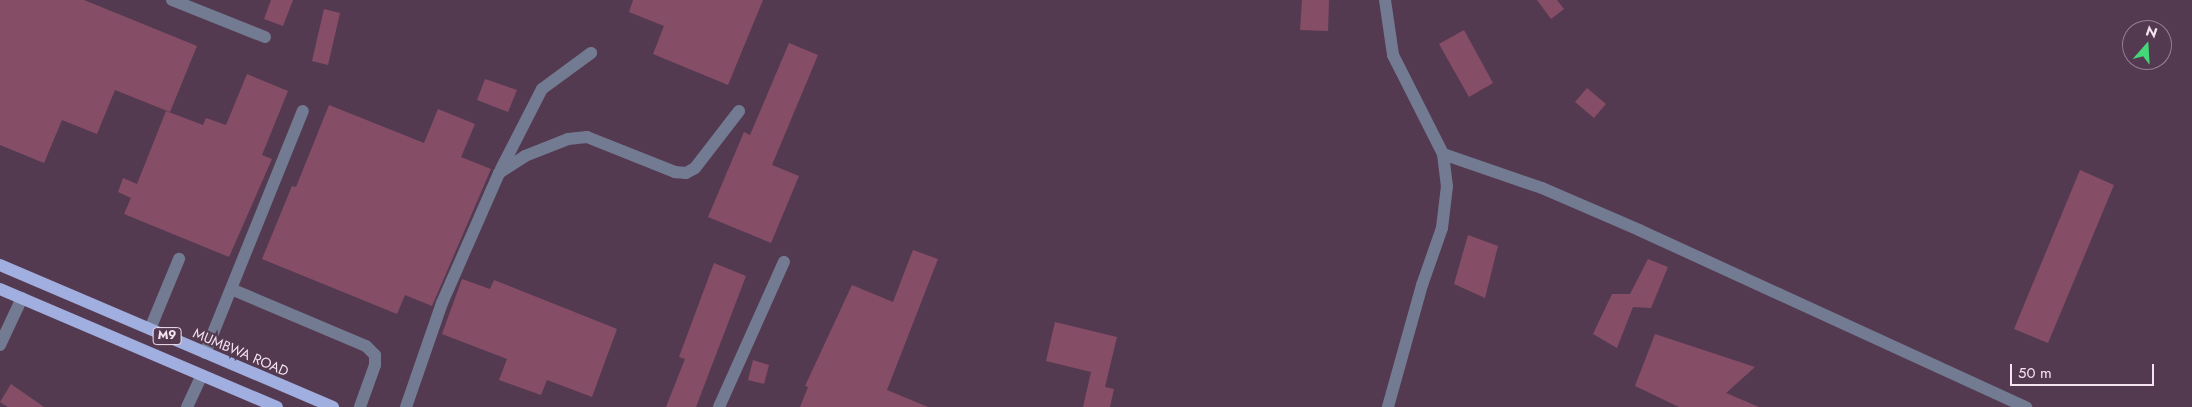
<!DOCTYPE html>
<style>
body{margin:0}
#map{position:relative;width:2192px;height:407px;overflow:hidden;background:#543a50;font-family:Jost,sans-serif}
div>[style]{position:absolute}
.building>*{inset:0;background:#864d67}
.minor>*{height:12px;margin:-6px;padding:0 6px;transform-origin:6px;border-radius:6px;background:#737b93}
.major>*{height:12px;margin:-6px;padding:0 6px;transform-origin:6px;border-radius:6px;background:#a1afe0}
span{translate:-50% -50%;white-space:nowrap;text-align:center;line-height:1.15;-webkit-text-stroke:4px #543a50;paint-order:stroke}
.shield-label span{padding:1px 4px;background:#543a50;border:1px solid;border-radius:4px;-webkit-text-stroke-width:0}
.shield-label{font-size:12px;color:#f4e3f1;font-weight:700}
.street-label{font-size:14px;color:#f4e3f1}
.north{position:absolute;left:2122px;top:20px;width:50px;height:50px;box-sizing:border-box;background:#543a50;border:1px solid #947e90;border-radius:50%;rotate:19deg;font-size:14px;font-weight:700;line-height:20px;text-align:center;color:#f4e3f1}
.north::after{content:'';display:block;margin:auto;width:18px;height:22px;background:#44d77a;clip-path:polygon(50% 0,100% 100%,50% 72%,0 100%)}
.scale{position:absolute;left:2010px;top:364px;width:144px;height:22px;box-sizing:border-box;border:2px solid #f4e3f1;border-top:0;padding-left:6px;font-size:15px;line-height:18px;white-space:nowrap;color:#f4e3f1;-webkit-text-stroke:4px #543a50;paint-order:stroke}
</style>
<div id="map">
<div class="building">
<i style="clip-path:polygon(0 0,84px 0,197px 46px,170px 112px,115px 90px,97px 134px,62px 120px,44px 163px,0 145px)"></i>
<i style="clip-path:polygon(271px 0,293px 0,283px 26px,264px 19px)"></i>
<i style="clip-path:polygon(633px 0,763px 0,728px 85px,653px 54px,664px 26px,629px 12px)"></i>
<i style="clip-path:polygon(1302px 0,1329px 0,1328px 31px,1300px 30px)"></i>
<i style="clip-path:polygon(1537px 0,1557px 0,1564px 9px,1551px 19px)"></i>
<i style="clip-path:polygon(324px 9px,340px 13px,328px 65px,312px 61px)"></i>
<i style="clip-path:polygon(1464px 30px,1493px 83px,1469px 97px,1439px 44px)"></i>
<i style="clip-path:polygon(789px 43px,818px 55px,772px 165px,799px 176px,771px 243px,708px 217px,744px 132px,750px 135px)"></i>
<i style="clip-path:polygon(247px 74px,288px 91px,262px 155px,272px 159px,229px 257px,124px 214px,131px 198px,118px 192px,123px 178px,137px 184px,166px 111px,203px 125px,206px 118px,226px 125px)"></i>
<i style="clip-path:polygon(485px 79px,517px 90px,508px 112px,477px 100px)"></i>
<i style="clip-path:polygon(1587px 88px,1606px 104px,1594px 118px,1575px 102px)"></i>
<i style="clip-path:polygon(329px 105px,424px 143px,438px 109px,475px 124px,461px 157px,491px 169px,432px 306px,405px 295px,397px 314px,262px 259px,292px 186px,296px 187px)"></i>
<i style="clip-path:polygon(2080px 170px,2114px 185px,2048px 343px,2014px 329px)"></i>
<i style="clip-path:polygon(1468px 235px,1498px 246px,1485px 298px,1454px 284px)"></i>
<i style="clip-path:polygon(913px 250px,938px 259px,887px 390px,928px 407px,800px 407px,808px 387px,805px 386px,852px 285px,893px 302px)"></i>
<i style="clip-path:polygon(1648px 259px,1668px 267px,1651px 308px,1633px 307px,1617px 348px,1593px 334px,1612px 294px,1630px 294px)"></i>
<i style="clip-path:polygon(714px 263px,746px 276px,696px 407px,666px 407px,685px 359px,679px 357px)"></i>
<i style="clip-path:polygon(462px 279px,490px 289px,494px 280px,617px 329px,592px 397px,547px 380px,541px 395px,499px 380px,507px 359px,442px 334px)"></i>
<i style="clip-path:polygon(1055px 322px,1117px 337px,1105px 387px,1114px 389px,1110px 407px,1083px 407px,1091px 372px,1046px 361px)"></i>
<i style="clip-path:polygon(1655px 334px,1755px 367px,1726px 393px,1759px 407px,1679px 407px,1635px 386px)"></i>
<i style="clip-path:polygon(753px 360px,769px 365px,764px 384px,748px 380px)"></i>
<i style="clip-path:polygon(11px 384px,44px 407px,8px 407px,0 402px)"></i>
</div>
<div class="minor">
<i style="left:172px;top:0;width:100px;rotate:21.7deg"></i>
<i style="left:1385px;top:0;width:56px;rotate:81.7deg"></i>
<i style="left:1393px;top:55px;width:111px;rotate:63.2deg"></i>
<i style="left:1443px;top:154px;width:32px;rotate:83deg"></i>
<i style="left:1447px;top:186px;width:42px;rotate:96.8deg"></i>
<i style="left:1442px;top:228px;width:60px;rotate:109.3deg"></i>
<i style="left:1422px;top:285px;width:127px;rotate:105.6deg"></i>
<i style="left:1443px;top:154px;width:105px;rotate:19deg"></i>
<i style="left:1542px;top:188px;width:106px;rotate:23.4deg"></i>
<i style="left:1639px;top:230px;width:426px;rotate:24.6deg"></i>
<i style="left:501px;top:169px;width:90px;rotate:-62.9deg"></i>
<i style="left:542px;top:89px;width:61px;rotate:-36.3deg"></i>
<i style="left:231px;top:289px;width:147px;rotate:22.9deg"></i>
<i style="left:366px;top:346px;width:13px;rotate:45deg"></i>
<i style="left:375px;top:355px;width:10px;rotate:90deg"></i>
<i style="left:375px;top:365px;width:45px;rotate:109.7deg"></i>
<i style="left:150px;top:329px;width:76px;rotate:-67.5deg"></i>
<i style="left:0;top:345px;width:52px;rotate:-64.9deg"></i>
<i style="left:205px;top:353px;width:261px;rotate:-68deg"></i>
<i style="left:187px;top:407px;width:35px;rotate:-65deg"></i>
<i style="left:406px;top:407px;width:110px;rotate:-70.9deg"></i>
<i style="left:442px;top:303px;width:142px;rotate:-66.3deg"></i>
<i style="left:499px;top:173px;width:31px;rotate:-33deg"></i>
<i style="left:525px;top:156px;width:46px;rotate:-21.6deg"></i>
<i style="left:568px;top:139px;width:19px;rotate:-6deg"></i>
<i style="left:587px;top:137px;width:95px;rotate:21.7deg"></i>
<i style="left:675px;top:172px;width:11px;rotate:5deg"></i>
<i style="left:686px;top:173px;width:10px;rotate:-29deg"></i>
<i style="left:695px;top:168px;width:72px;rotate:-52.3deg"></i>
<i style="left:719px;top:407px;width:159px;rotate:-65.9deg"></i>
</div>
<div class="major">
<i style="left:0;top:265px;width:362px;rotate:23.1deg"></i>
<i style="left:0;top:289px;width:301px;rotate:23.1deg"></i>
</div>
<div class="shield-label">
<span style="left:167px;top:336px">M9</span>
</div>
<div class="street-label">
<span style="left:241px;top:352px;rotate:23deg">MUMBWA ROAD</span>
</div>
<div class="north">N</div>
<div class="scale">50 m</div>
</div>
